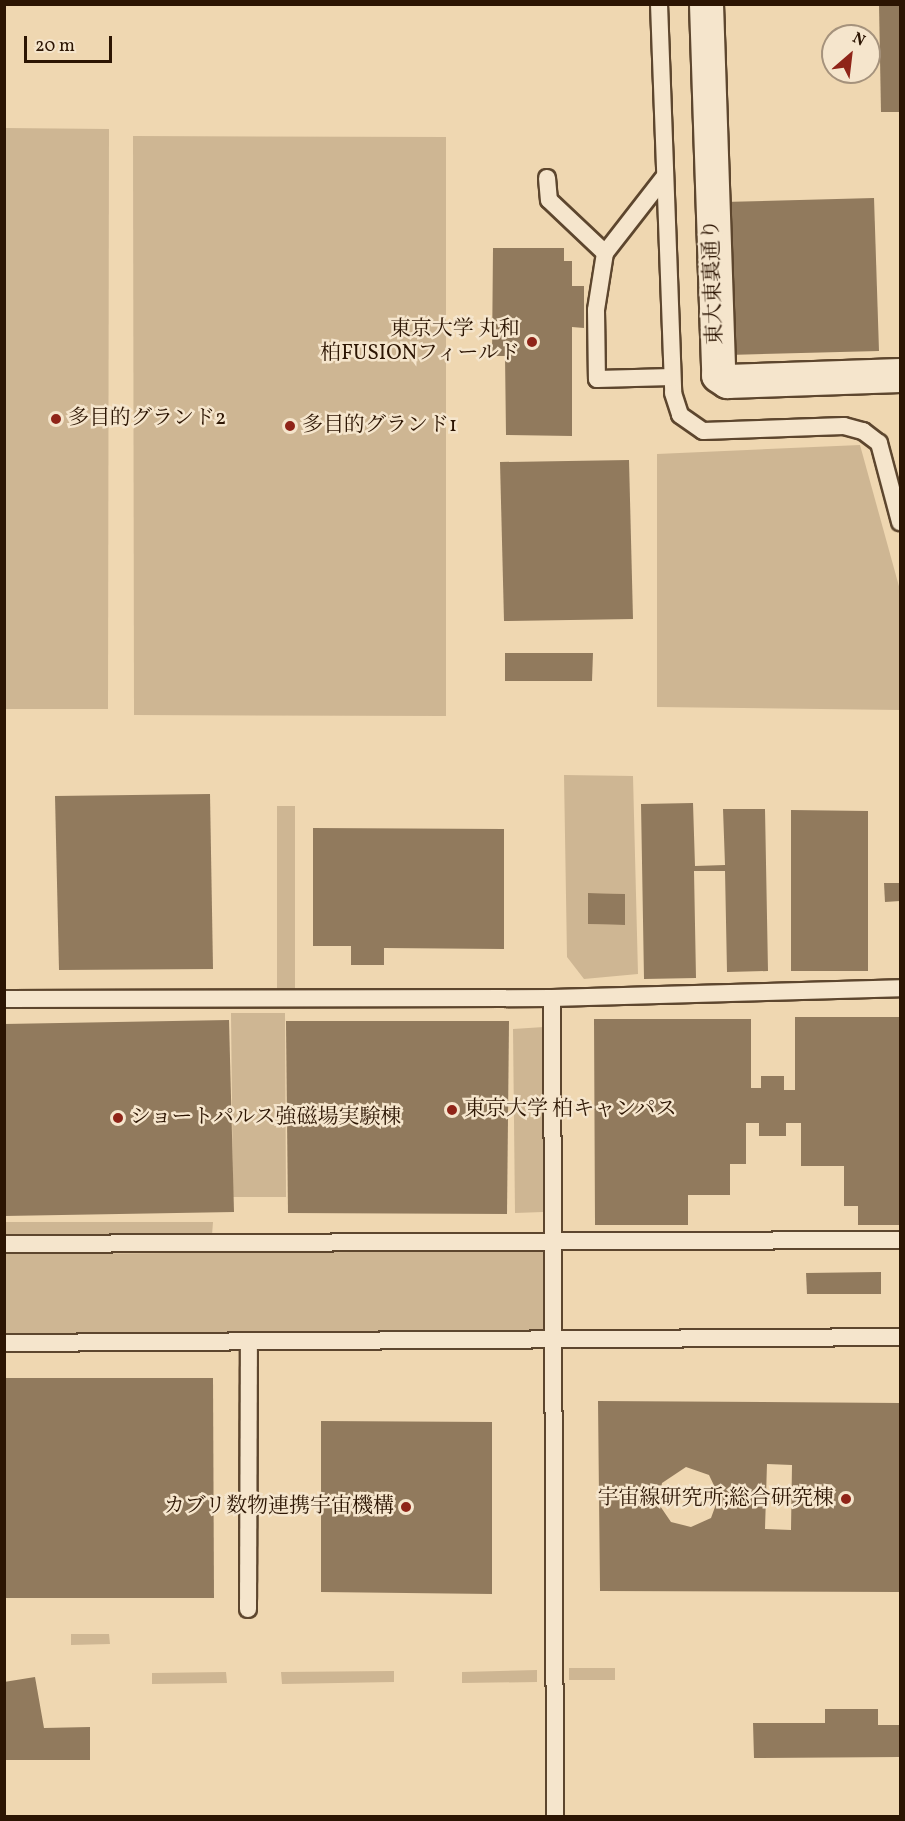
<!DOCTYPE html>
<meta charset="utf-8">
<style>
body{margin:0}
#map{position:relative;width:905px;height:1821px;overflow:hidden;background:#efd7b1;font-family:Vollkorn,"Noto Serif JP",serif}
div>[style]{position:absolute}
.green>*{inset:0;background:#ceb693}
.building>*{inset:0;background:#917a5d}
.roads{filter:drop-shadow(2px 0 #5d462e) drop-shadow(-2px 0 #5d462e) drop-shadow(0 2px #5d462e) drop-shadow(0 -2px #5d462e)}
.lane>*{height:16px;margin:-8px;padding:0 8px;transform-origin:8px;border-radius:8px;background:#f5e5cc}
.street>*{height:33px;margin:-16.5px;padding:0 16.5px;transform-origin:16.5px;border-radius:16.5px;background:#f5e5cc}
.dots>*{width:16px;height:16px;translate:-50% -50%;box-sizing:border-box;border:3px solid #f5e5cc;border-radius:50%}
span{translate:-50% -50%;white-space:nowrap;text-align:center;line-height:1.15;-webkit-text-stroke:5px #f5e5cc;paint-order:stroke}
.street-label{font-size:21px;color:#2c1503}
.poi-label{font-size:21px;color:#2c1503}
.right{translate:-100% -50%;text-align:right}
.left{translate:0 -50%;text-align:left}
.frame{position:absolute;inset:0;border:6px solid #2c1503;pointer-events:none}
.north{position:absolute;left:821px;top:24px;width:60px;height:60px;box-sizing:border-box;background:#f5e5cc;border:2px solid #a5927c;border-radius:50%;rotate:28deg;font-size:16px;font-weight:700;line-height:24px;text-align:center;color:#2c1503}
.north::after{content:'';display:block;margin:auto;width:21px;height:27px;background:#8f2418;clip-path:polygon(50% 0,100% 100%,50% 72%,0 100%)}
.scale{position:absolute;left:24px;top:36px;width:88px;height:27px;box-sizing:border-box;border:3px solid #2c1503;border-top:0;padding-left:8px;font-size:18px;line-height:21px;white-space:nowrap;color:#2c1503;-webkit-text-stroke:4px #f5e5cc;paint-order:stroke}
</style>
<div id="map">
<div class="green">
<i style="clip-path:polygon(5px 128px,109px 129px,108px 709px,5px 709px)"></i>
<i style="clip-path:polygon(133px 136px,446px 137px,446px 716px,134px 715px)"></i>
<i style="clip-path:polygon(860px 445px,900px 590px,900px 710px,657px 707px,657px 454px)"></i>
<i style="clip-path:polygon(evenodd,564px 775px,633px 776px,638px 974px,584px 979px,567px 957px,564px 775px,588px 893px,625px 894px,624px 925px,588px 924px,588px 893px)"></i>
<i style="clip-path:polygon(277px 806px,295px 806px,295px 990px,277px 990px)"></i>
<i style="clip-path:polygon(231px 1013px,285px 1013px,286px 1197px,233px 1197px)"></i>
<i style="clip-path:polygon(544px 1027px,543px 1212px,515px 1213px,513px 1029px)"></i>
<i style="clip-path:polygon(5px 1222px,213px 1222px,212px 1235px,5px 1235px)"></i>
<i style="clip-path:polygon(544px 1251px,544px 1332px,5px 1334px,4px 1254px)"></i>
<i style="clip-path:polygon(71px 1634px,109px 1634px,110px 1644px,71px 1645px)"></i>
<i style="clip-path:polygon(569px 1668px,615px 1668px,615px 1680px,569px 1680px)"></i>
<i style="clip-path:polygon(537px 1670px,537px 1682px,462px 1683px,462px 1672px)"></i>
<i style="clip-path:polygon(394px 1671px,394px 1682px,282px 1684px,281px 1672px)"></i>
<i style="clip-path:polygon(226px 1672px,227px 1683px,152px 1684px,152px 1673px)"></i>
</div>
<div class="building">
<i style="clip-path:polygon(879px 5px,900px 5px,900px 112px,881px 112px)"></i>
<i style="clip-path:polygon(874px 198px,879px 351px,728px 355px,723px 202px)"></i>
<i style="clip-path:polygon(493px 248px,564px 248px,564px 261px,572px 261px,572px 286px,584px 286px,584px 328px,572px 327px,572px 436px,506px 435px,505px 356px,492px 356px)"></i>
<i style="clip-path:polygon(629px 460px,633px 619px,504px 621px,500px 462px)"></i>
<i style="clip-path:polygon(505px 653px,593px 653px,592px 681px,505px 681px)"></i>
<i style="clip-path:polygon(210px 794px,213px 969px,59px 970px,55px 796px)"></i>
<i style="clip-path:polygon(693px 803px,695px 866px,725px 865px,723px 809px,765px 809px,768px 971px,727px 972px,725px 871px,694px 871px,696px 978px,644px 979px,641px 804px)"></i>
<i style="clip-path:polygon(791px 810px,868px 811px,868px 971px,791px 971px)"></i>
<i style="clip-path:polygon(313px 828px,504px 829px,504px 949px,384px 948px,384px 965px,351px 965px,351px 946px,313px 946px)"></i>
<i style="clip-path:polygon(884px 883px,900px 883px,900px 901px,885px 902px)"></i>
<i style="clip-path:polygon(588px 893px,625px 894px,625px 925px,588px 924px)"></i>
<i style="clip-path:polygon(795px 1017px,900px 1017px,900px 1225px,858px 1225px,858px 1206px,844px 1206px,844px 1166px,801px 1166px,801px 1123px,786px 1123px,786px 1136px,759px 1136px,759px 1123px,746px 1123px,746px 1164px,730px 1164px,730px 1195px,688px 1195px,688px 1225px,595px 1225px,594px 1019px,751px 1019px,751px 1088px,761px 1088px,761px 1076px,784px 1076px,784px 1090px,795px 1090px)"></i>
<i style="clip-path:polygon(229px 1020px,234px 1212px,4px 1216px,4px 1024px)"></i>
<i style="clip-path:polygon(286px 1021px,509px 1021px,507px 1214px,288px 1213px)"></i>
<i style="clip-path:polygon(881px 1272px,881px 1294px,807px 1294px,806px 1273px)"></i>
<i style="clip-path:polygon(4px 1378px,213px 1378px,214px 1598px,4px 1598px)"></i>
<i style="clip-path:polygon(evenodd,598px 1401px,900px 1403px,900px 1592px,600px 1591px,598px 1401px,767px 1464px,792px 1465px,791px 1530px,765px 1529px,767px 1464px,598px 1401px,686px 1467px,709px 1475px,719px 1496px,711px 1518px,691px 1527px,671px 1522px,658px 1503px,662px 1483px,686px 1467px)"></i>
<i style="clip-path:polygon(321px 1421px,492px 1422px,492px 1594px,321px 1592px)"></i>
<i style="clip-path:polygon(35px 1677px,44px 1728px,90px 1727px,90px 1760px,4px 1760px,4px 1682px)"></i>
<i style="clip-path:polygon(825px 1709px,878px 1709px,878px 1725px,900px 1725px,900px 1757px,754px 1758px,753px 1723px,825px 1723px)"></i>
</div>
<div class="roads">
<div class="lane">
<i style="left:659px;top:4px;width:389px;rotate:87.9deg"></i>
<i style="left:673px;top:393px;width:23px;rotate:72deg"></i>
<i style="left:680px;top:415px;width:28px;rotate:35deg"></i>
<i style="left:703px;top:431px;width:141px;rotate:-2deg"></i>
<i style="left:844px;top:426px;width:20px;rotate:15deg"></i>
<i style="left:863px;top:431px;width:20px;rotate:37deg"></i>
<i style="left:879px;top:443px;width:82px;rotate:75.1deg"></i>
<i style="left:665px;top:176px;width:98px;rotate:127.9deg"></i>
<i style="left:605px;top:253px;width:58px;rotate:99deg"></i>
<i style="left:596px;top:310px;width:69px;rotate:89.2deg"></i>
<i style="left:597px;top:379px;width:75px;rotate:-1.5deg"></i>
<i style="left:547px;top:178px;width:22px;rotate:85deg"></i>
<i style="left:549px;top:200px;width:77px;rotate:43.4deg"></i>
<i style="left:552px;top:998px;width:818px;rotate:89.79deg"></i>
<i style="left:4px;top:999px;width:548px;rotate:-0.1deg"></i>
<i style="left:552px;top:998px;width:348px;rotate:-1.6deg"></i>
<i style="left:4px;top:1244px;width:896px;rotate:-0.26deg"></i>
<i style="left:4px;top:1343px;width:896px;rotate:-0.38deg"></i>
<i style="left:248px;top:1609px;width:266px;rotate:-89.8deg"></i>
</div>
<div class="street">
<i style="left:706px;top:4px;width:371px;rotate:88.1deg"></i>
<i style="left:718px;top:375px;width:11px;rotate:34deg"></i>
<i style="left:727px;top:381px;width:173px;rotate:-2deg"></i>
</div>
</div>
<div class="dots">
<i style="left:532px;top:342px;background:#8f2418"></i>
<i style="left:56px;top:419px;background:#8f2418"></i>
<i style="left:290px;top:426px;background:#8f2418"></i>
<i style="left:452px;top:1110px;background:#8f2418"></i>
<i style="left:118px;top:1118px;background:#8f2418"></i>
<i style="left:846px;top:1499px;background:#8f2418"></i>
<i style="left:406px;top:1507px;background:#8f2418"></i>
</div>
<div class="street-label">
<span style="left:714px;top:282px;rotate:-92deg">東大東裏通り</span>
</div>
<div class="poi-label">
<span class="right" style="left:520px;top:342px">東京大学 丸和<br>柏FUSIONフィールド</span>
<span class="left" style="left:68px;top:419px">多目的グランド2</span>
<span class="left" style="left:302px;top:426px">多目的グランド1</span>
<span class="left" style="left:464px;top:1110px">東京大学 柏キャンパス</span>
<span class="left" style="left:130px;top:1118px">ショートパルス強磁場実験棟</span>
<span class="right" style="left:834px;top:1499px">宇宙線研究所;総合研究棟</span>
<span class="right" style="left:394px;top:1507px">カブリ数物連携宇宙機構</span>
</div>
<div class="frame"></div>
<div class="north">N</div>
<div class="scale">20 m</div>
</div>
